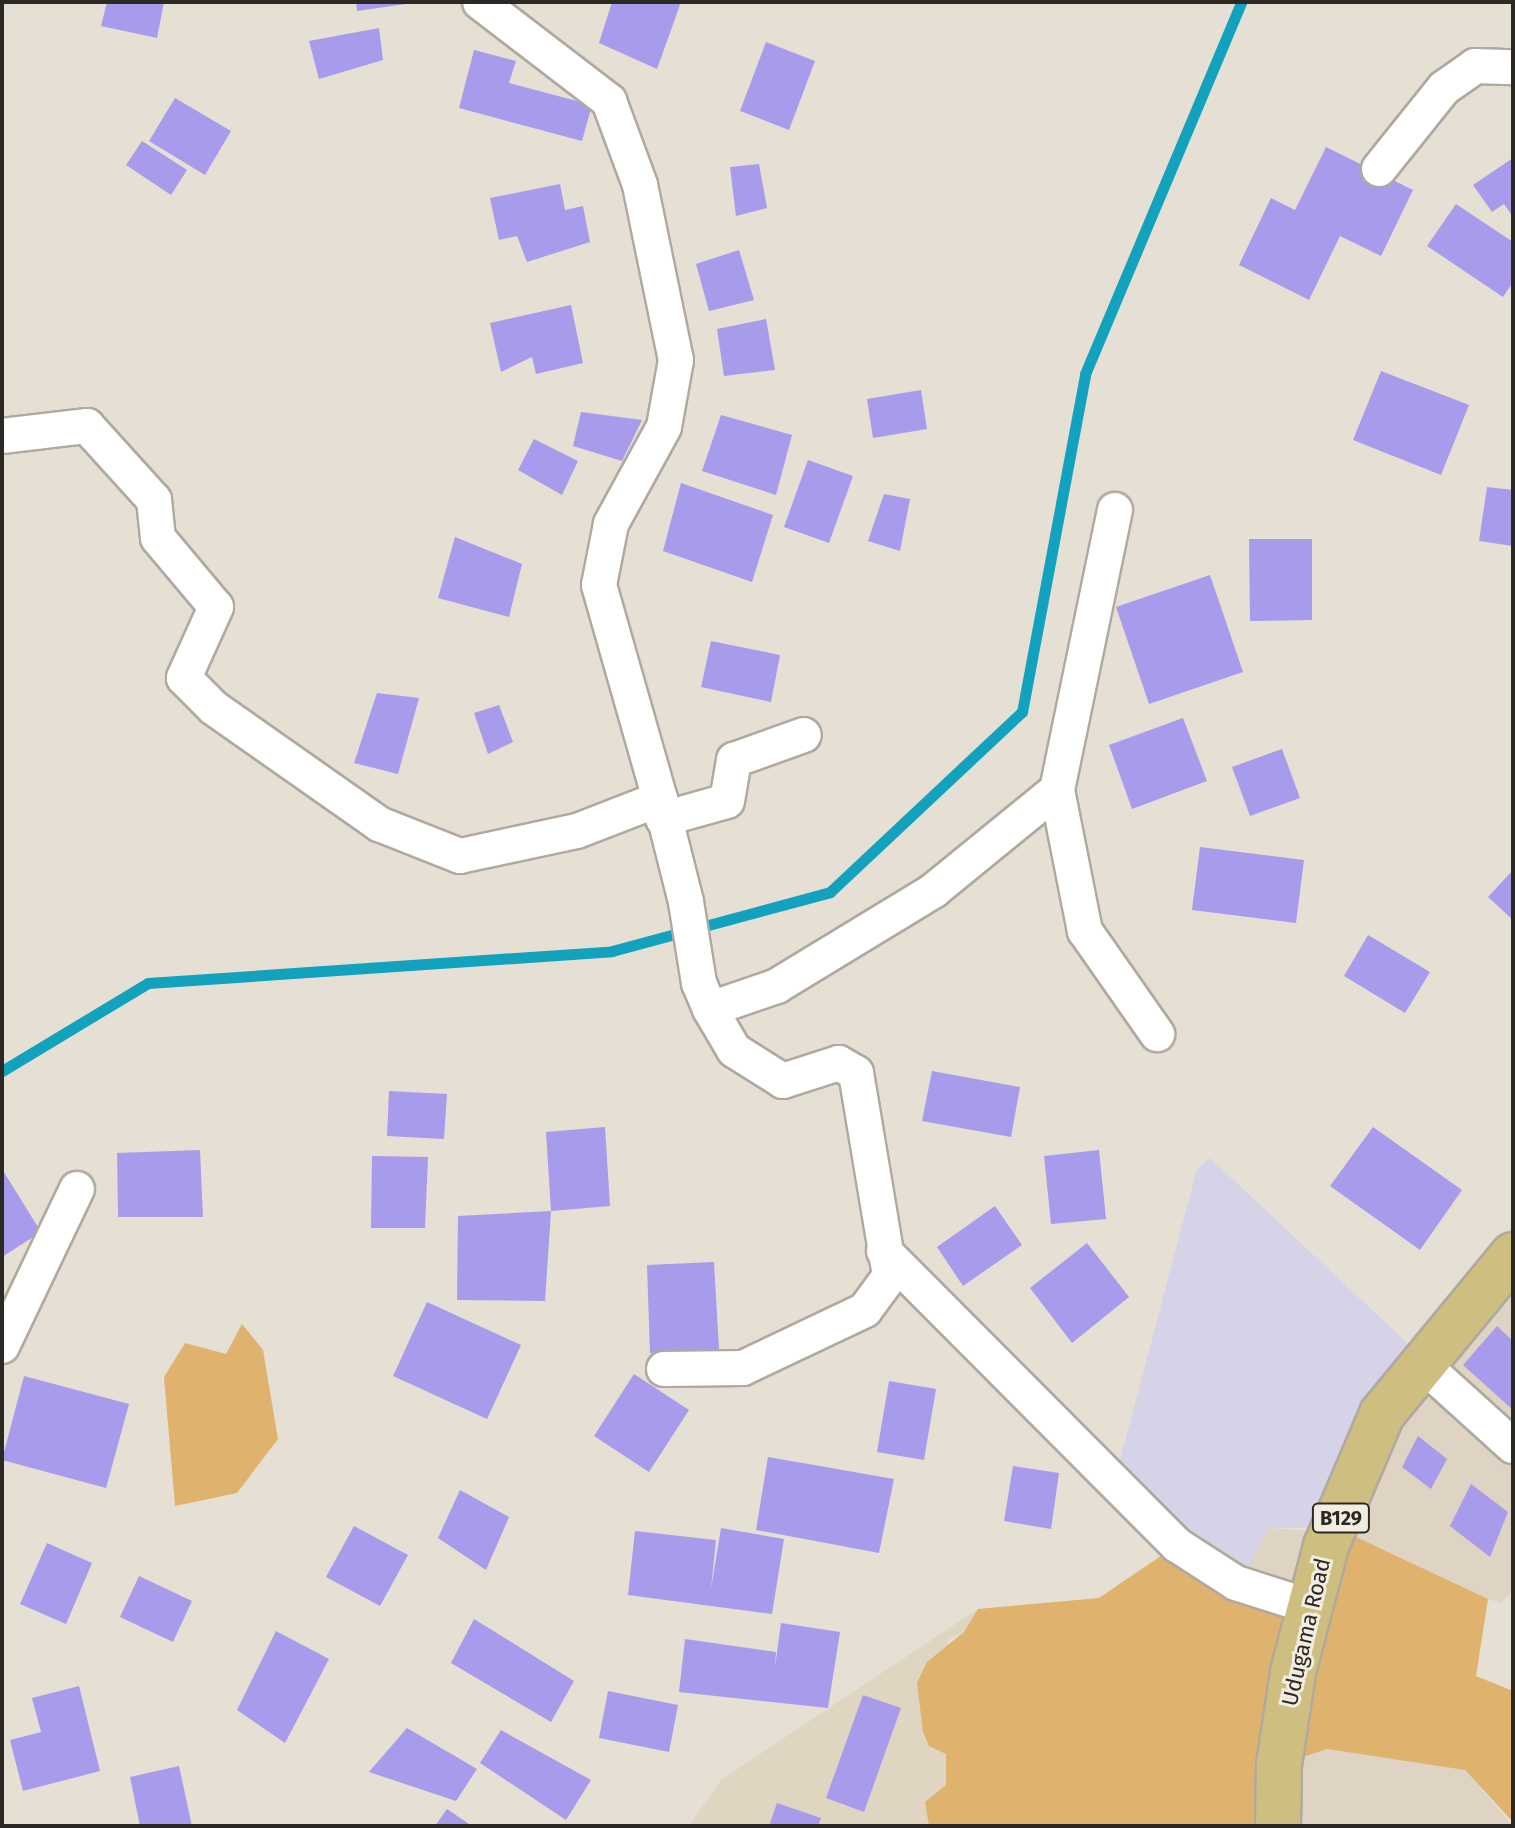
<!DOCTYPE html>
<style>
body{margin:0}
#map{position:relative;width:1515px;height:1828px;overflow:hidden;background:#e6dfd4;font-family:"Fira Sans",sans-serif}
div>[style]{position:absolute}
.built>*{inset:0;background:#dfd3c3}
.industrial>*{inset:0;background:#d6d3e9}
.education>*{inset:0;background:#dfd5c0}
.green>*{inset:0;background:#dfb26d}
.stream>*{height:11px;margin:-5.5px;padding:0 5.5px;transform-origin:5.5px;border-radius:5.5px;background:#13a2be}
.building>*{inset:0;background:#a89beb}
.roads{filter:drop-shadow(2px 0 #b0a99f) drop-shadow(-2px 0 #b0a99f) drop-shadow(0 2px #b0a99f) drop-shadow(0 -2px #b0a99f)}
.street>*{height:34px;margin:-17px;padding:0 17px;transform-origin:17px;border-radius:17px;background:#fff}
.primary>*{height:44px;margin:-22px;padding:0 22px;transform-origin:22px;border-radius:22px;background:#cebf80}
span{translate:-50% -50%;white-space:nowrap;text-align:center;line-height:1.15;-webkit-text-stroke:6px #f3ece1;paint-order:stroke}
.shield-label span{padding:2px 6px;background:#f3ece1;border:2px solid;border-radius:6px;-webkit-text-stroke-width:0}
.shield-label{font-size:20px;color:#2c2925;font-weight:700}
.street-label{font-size:22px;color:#2c2925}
.frame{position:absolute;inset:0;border:4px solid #2c2925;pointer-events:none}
</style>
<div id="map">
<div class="built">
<i style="clip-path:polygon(1513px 1255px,1513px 1589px,1501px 1603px,1488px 1599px,1337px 1528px,1308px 1606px,1238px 1583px,1269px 1528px,1308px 1531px,1382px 1414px)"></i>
<i style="clip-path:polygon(1327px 1749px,1465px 1770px,1513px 1826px,1299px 1826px,1303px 1757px)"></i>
</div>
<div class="industrial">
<i style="clip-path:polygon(1210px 1158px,1403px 1339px,1421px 1363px,1337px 1528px,1270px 1528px,1238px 1583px,1114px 1483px,1197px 1169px)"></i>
</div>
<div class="education">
<i style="clip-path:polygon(978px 1609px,964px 1632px,948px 1640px,946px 1785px,926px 1802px,929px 1826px,689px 1826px,721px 1780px)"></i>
</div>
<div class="green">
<i style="clip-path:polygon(242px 1324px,263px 1350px,278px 1439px,237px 1493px,175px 1506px,164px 1377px,185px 1343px,226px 1354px)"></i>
<i style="clip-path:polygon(1337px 1528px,1488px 1599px,1476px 1676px,1513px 1691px,1513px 1822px,1465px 1770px,1327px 1749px,1279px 1765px,1278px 1826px,929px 1826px,925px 1802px,946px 1785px,946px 1754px,929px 1746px,923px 1732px,917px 1683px,927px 1662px,964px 1632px,978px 1609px,1099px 1598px,1177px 1545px,1308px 1606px)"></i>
</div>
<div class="stream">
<i style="left:2px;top:1071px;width:170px;rotate:-31.1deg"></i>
<i style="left:148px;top:983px;width:465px;rotate:-3.9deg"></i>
<i style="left:612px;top:951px;width:226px;rotate:-15.1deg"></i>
<i style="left:830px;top:892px;width:263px;rotate:-43.2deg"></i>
<i style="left:1022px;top:712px;width:344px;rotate:-79.4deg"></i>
<i style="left:1085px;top:374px;width:403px;rotate:-67.2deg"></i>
</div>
<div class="building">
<i style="clip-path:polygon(107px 2px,164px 2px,157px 38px,101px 26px)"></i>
<i style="clip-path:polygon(356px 2px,405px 2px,406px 4px,357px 11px)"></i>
<i style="clip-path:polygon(612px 2px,681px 2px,657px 69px,599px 43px)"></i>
<i style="clip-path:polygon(379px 28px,383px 60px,319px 79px,309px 41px)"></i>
<i style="clip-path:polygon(766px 42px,815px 61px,789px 130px,740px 111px)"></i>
<i style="clip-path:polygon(474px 50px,516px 61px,509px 83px,592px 105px,582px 141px,459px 108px)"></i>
<i style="clip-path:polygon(175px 98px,231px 131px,205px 175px,149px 141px)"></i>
<i style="clip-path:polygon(142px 141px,187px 170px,171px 195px,126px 165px)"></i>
<i style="clip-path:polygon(1326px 147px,1413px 190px,1381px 256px,1340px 236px,1309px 300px,1239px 265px,1271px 198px,1295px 210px)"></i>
<i style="clip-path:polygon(1513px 158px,1513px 217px,1504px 204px,1492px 212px,1473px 185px)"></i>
<i style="clip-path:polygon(759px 164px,767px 208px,736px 216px,730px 167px)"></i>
<i style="clip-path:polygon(560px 184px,565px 210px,583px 206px,590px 242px,527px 262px,517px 236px,499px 240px,490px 198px)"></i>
<i style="clip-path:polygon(1456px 204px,1513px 242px,1513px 282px,1503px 297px,1427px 246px)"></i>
<i style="clip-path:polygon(739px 250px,754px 300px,709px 311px,696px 264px)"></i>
<i style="clip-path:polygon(571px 305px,583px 363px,536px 374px,532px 357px,501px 372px,490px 323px)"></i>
<i style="clip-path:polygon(766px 319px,775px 370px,724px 376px,717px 329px)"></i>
<i style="clip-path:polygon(1381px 371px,1469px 405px,1441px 475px,1353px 440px)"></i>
<i style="clip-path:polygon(921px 390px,927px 429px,873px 438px,867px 399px)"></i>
<i style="clip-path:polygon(581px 412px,642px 420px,622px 461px,573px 446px)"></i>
<i style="clip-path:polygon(721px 415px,792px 435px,776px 495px,702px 471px)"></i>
<i style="clip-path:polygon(534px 439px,578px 461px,562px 495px,518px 470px)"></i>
<i style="clip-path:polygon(808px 460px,853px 476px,829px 543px,784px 527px)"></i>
<i style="clip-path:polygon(681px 483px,773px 515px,752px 582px,663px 551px)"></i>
<i style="clip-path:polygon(1487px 487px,1513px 490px,1513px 546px,1479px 541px)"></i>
<i style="clip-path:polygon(884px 494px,910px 499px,900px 551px,868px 541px)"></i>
<i style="clip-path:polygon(455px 537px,522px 564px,509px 617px,438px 598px)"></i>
<i style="clip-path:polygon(1249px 539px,1312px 539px,1312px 620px,1250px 621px)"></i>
<i style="clip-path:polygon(1210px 575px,1243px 672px,1149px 704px,1116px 607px)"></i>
<i style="clip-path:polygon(711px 641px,780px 655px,771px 702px,701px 687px)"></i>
<i style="clip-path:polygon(377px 693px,419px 698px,398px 774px,354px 763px)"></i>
<i style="clip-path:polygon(499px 705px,513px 742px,488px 754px,474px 713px)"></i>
<i style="clip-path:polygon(1183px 718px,1207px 781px,1132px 809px,1109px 745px)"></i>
<i style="clip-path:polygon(1282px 749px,1300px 798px,1250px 816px,1232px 767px)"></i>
<i style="clip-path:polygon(1200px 847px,1304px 860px,1296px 923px,1192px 910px)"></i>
<i style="clip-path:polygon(1513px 870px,1513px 920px,1488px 897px)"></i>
<i style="clip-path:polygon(1368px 935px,1430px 972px,1405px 1013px,1344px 976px)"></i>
<i style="clip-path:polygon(932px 1071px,1020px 1087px,1011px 1137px,922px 1121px)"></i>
<i style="clip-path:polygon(389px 1091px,447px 1094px,444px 1139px,387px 1136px)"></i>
<i style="clip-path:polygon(605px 1127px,610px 1206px,551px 1211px,546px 1132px)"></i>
<i style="clip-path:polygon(1373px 1127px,1462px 1190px,1420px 1250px,1330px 1186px)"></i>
<i style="clip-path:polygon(200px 1150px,203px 1217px,118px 1217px,117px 1153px)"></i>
<i style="clip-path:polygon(1099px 1150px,1106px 1219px,1051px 1224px,1044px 1156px)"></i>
<i style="clip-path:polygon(372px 1156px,428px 1157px,425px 1228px,371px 1228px)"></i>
<i style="clip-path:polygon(2px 1169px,41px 1232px,2px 1257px)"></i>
<i style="clip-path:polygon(995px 1206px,1022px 1245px,963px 1286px,937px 1247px)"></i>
<i style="clip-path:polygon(551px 1211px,545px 1301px,457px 1300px,458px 1216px)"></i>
<i style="clip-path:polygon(1087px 1243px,1129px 1297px,1072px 1343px,1030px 1288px)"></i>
<i style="clip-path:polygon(714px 1262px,719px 1349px,650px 1353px,647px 1265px)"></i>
<i style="clip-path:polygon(427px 1302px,521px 1345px,487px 1419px,393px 1376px)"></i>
<i style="clip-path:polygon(1497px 1326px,1513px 1341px,1513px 1410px,1463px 1365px)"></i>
<i style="clip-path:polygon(634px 1374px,689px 1410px,649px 1472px,594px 1436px)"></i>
<i style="clip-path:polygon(24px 1376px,129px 1404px,106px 1488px,2px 1460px)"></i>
<i style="clip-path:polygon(889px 1381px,936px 1389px,924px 1460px,877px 1452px)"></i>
<i style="clip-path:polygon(1418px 1436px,1447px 1459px,1431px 1489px,1402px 1467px)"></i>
<i style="clip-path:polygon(768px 1457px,894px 1479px,879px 1553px,756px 1530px)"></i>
<i style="clip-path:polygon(1013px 1466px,1059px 1473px,1051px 1529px,1004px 1521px)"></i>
<i style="clip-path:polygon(1471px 1484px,1508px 1512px,1490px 1557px,1450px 1526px)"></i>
<i style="clip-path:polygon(460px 1490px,509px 1517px,486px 1570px,438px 1538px)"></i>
<i style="clip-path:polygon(354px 1526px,408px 1555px,380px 1606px,326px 1577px)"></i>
<i style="clip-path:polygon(721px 1528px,784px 1539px,772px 1614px,628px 1595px,635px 1531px,716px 1540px,711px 1589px)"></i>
<i style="clip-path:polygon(47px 1543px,92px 1563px,66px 1624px,20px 1604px)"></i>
<i style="clip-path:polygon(139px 1576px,192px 1601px,173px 1642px,120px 1617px)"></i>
<i style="clip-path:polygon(474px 1619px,574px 1681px,551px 1722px,451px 1663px)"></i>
<i style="clip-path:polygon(781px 1623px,840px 1632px,828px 1708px,679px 1692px,685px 1639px,776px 1652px,775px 1667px)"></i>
<i style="clip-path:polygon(276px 1631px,329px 1659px,285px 1743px,237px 1710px)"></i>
<i style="clip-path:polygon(79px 1686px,100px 1771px,23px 1791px,10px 1740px,41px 1732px,32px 1698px)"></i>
<i style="clip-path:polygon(608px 1691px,678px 1705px,669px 1752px,599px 1738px)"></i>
<i style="clip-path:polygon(863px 1695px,901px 1708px,864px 1812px,826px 1798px)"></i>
<i style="clip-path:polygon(407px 1728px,477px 1769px,456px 1801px,369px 1772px)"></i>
<i style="clip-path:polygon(501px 1730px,591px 1780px,566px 1820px,480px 1763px)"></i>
<i style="clip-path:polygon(179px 1766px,192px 1826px,140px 1826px,130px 1777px)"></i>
<i style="clip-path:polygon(777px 1803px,821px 1818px,818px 1826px,769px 1826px)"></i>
<i style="clip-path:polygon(447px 1809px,472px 1826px,435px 1826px)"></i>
</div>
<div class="roads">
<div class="street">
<i style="left:480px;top:2px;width:163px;rotate:37.5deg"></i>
<i style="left:609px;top:101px;width:90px;rotate:69.7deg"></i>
<i style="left:640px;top:185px;width:179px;rotate:78.4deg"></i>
<i style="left:676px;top:360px;width:68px;rotate:100.2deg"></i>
<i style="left:664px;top:427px;width:111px;rotate:118.7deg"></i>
<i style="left:611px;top:524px;width:62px;rotate:101.1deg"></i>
<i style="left:599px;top:585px;width:223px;rotate:74.1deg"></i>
<i style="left:660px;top:799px;width:106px;rotate:75.8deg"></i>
<i style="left:686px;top:902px;width:82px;rotate:80.9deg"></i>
<i style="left:699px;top:983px;width:28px;rotate:67deg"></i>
<i style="left:710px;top:1009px;width:71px;rotate:-18.9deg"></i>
<i style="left:777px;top:986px;width:183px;rotate:-31.3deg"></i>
<i style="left:933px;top:891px;width:160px;rotate:-39.2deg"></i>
<i style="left:1057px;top:790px;width:144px;rotate:78.8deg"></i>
<i style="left:1085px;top:931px;width:126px;rotate:55deg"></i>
<i style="left:1379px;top:169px;width:104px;rotate:-51.3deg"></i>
<i style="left:1444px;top:88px;width:38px;rotate:-35deg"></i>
<i style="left:1475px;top:66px;width:38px;rotate:2deg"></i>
<i style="left:2px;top:436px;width:86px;rotate:-6.7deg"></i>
<i style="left:87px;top:426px;width:100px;rotate:47.8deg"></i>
<i style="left:154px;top:500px;width:38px;rotate:84deg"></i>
<i style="left:158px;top:538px;width:90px;rotate:50deg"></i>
<i style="left:216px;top:607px;width:78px;rotate:114.3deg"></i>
<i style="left:184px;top:678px;width:42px;rotate:45deg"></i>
<i style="left:214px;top:708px;width:202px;rotate:35.1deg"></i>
<i style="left:379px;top:824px;width:87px;rotate:21.6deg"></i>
<i style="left:460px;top:856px;width:120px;rotate:-12.1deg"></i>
<i style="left:577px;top:831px;width:89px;rotate:-21.1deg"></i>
<i style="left:1057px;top:790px;width:286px;rotate:-78.3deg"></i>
<i style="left:663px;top:819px;width:66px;rotate:-15.7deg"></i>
<i style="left:727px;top:801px;width:42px;rotate:-80.3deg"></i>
<i style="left:734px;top:760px;width:74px;rotate:-19.7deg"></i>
<i style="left:884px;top:1251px;width:415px;rotate:45.1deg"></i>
<i style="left:1177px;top:1545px;width:70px;rotate:32.8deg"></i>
<i style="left:1236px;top:1583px;width:76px;rotate:17.7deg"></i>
<i style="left:2px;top:1346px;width:174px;rotate:-64.5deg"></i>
<i style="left:1421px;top:1363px;width:124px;rotate:42.1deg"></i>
<i style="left:664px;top:1369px;width:79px;rotate:-0.7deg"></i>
<i style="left:743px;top:1368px;width:135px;rotate:-25.4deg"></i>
<i style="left:865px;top:1310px;width:42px;rotate:-53.7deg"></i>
<i style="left:890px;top:1276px;width:206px;rotate:-99.5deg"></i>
<i style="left:856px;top:1073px;width:20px;rotate:-150deg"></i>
<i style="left:839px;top:1063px;width:59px;rotate:162.2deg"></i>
<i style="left:783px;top:1081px;width:58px;rotate:-147.7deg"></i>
<i style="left:734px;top:1050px;width:48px;rotate:-120.3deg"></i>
</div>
<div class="primary">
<i style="left:1278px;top:1826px;width:61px;rotate:-89.1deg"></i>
<i style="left:1279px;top:1765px;width:94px;rotate:-81.4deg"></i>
<i style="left:1293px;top:1672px;width:130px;rotate:-75.3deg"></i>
<i style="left:1326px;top:1546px;width:143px;rotate:-67deg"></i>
<i style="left:1382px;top:1414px;width:206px;rotate:-50.5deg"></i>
</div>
</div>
<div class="shield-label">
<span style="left:1341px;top:1518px">B129</span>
</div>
<div class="street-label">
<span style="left:1306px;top:1632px;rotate:-77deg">Udugama Road</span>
</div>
<div class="frame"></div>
</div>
